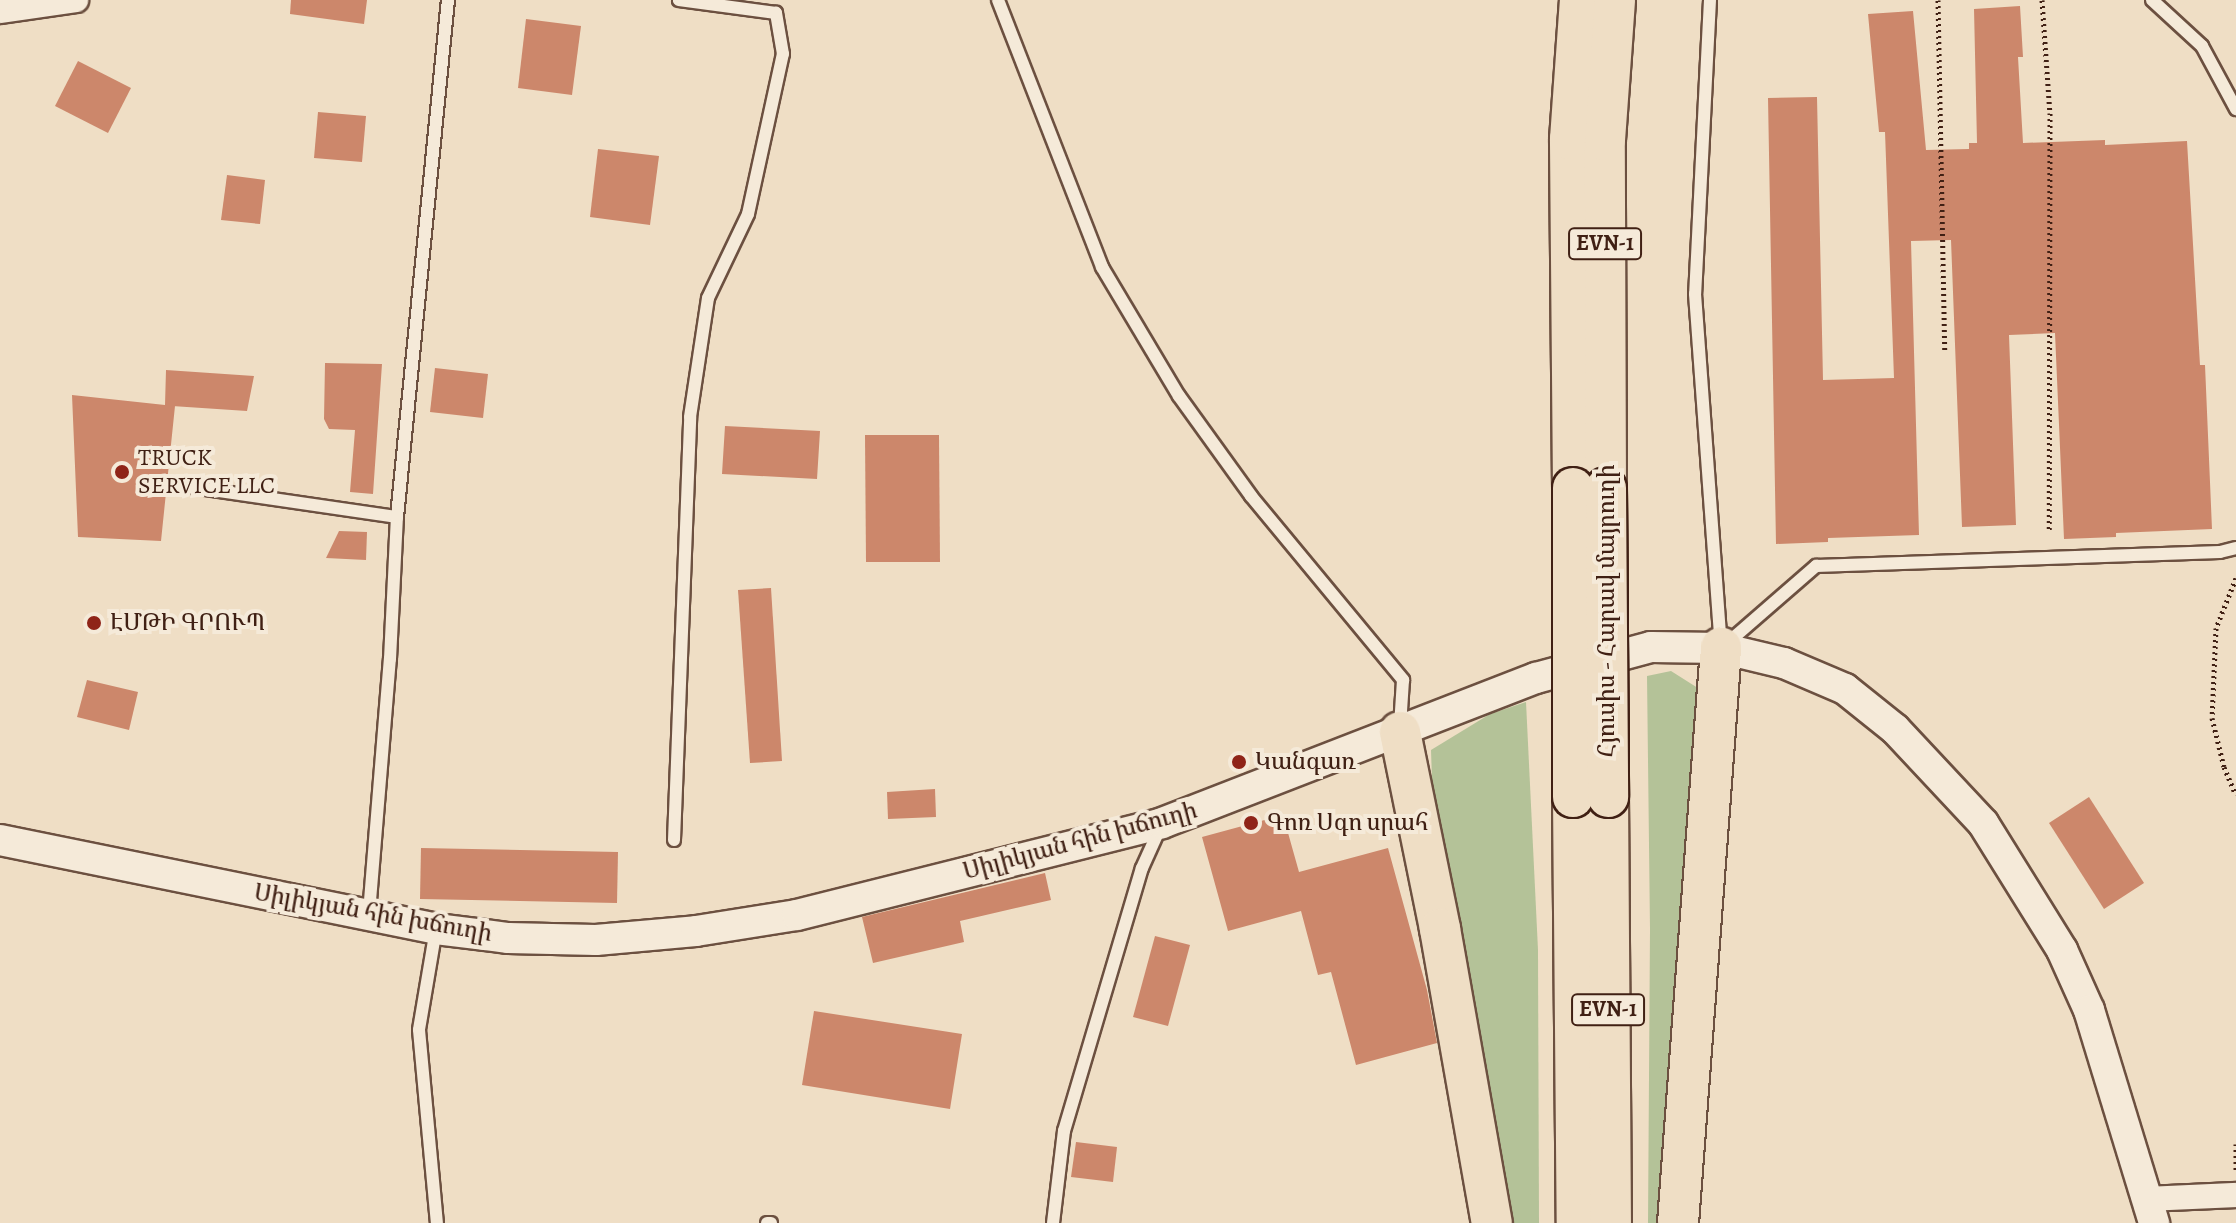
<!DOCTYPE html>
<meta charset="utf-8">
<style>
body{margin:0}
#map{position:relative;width:2236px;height:1223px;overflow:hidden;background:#efdec5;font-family:Alegreya,"Noto Serif Armenian",serif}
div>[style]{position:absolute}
.green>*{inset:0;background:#b4c298}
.building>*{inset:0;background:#cc876b}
.path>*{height:5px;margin-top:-2.5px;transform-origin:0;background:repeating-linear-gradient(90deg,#402014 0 2px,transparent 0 6px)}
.roads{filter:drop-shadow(2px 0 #6c5040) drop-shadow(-2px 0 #6c5040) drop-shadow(0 2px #6c5040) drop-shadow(0 -2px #6c5040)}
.service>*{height:12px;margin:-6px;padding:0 6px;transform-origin:6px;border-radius:6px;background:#f5ead9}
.minor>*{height:24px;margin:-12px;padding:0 12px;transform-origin:12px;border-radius:12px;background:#f5ead9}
.tertiary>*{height:30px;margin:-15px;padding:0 15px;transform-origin:15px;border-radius:15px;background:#f5ead9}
.trunk>*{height:40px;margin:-20px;padding:0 20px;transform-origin:20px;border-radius:20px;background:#efdec5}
.bridges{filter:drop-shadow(2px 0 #402014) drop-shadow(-2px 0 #402014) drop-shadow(0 2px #402014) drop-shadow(0 -2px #402014)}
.trunk-bridge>*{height:40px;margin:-20px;padding:0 20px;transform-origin:20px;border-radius:20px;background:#efdec5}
.dots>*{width:22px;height:22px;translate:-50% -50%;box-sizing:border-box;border:4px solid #f5ead9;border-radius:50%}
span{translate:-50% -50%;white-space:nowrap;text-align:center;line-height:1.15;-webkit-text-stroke:8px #f5ead9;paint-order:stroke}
.shield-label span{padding:2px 6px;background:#f5ead9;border:2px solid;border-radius:6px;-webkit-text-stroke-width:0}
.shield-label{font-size:22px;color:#402014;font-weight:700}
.poi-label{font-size:24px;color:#402014}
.left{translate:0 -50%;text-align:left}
.street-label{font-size:24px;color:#402014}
</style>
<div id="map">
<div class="green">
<i style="clip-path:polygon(1671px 671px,1701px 690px,1668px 1223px,1648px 1223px,1650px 929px,1647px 676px)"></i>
<i style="clip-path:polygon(1526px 702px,1538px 950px,1539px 1223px,1509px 1223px,1433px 808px,1431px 750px,1490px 714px)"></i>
</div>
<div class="building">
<i style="clip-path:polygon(291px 0,367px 0,364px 24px,290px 14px)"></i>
<i style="clip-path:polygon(2020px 6px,2023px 57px,2018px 57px,2023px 143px,2105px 140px,2105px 145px,2187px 141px,2200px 365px,2205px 365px,2212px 529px,2116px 533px,2116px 537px,2064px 539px,2055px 333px,2009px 335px,2016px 525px,1962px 527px,1951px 240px,1911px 241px,1919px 535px,1828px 538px,1828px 542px,1776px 544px,1768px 98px,1817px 97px,1823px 380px,1894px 378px,1885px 132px,1879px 132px,1868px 14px,1913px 11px,1926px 150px,1969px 149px,1969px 143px,1977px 143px,1974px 9px)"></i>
<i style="clip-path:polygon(526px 19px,581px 26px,572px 95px,518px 88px)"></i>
<i style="clip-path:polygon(78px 61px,131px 88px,108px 133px,55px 106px)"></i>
<i style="clip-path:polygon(318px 112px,366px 116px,362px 162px,314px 158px)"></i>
<i style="clip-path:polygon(598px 149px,659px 156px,650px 225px,590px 217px)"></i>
<i style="clip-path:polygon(227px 175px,265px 180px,260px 224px,221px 220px)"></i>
<i style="clip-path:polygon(325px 363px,382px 364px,373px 494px,350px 492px,355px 430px,329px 429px,324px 419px)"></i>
<i style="clip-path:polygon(435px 368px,488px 374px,483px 418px,430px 412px)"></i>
<i style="clip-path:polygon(166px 370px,254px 376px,247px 411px,172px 406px,175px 406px,161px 541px,78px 537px,72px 395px,165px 405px)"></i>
<i style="clip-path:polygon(725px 426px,820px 431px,817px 479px,722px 474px)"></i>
<i style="clip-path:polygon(865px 435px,939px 435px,940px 562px,866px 562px)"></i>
<i style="clip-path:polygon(339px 531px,367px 532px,366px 560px,326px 558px)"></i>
<i style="clip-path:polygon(771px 588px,782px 761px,750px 763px,738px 590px)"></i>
<i style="clip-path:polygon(87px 680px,138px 692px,129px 730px,77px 717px)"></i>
<i style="clip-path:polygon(935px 789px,936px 817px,888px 819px,887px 792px)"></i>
<i style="clip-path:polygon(2089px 797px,2144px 883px,2104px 909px,2049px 823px)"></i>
<i style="clip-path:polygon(1283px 815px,1299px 872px,1388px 848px,1427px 990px,1437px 1043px,1356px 1065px,1331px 972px,1318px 975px,1301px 911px,1228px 931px,1202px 837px)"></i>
<i style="clip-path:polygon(421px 848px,618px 852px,617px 903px,420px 899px)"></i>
<i style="clip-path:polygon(1045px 873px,1051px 900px,960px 921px,964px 942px,873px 963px,862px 917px)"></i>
<i style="clip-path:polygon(1155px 936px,1190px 945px,1168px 1026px,1133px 1017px)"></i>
<i style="clip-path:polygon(814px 1011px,962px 1034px,950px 1109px,802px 1085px)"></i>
<i style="clip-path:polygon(1076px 1142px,1117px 1147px,1113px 1182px,1071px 1177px)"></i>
</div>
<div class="path">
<i style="left:1938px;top:0;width:352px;rotate:88.9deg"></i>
<i style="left:2042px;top:0;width:113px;rotate:86deg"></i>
<i style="left:2050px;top:113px;width:418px;rotate:90.1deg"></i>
<i style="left:2236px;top:578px;width:54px;rotate:111.8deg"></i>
<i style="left:2216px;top:628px;width:90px;rotate:92.5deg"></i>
<i style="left:2212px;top:718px;width:50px;rotate:76.2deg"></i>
<i style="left:2224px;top:767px;width:30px;rotate:67deg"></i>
<i style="left:2236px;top:1170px;width:26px;rotate:-90deg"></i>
</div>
<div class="roads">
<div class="service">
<i style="left:998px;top:0;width:287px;rotate:68.7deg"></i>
<i style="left:1102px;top:267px;width:150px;rotate:59.2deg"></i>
<i style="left:1179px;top:396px;width:123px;rotate:54.2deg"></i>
<i style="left:1251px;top:496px;width:239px;rotate:50.4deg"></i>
<i style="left:1403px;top:680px;width:46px;rotate:93.7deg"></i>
<i style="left:1710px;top:0;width:294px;rotate:92.9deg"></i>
<i style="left:1695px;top:294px;width:352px;rotate:85.8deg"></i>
<i style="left:2152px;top:0;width:68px;rotate:42.6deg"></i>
<i style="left:2202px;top:46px;width:72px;rotate:61.6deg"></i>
<i style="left:184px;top:486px;width:215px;rotate:8.3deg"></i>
<i style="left:1725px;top:645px;width:121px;rotate:-41deg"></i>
<i style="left:1816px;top:566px;width:404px;rotate:-2deg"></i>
<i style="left:2220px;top:552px;width:16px;rotate:-14deg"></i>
<i style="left:674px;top:840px;width:423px;rotate:-87.8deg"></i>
<i style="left:690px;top:417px;width:120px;rotate:-81.4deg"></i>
<i style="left:708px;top:298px;width:93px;rotate:-64.5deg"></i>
<i style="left:748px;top:214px;width:164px;rotate:-77.7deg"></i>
<i style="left:783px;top:54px;width:42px;rotate:-99.7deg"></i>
<i style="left:776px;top:13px;width:98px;rotate:-172.4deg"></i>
<i style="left:369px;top:913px;width:255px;rotate:-85.3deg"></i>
<i style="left:390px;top:659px;width:142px;rotate:-87.2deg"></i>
<i style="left:397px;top:517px;width:520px;rotate:-84.37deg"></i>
<i style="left:436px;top:929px;width:102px;rotate:99.6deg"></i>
<i style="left:419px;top:1030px;width:194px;rotate:84.7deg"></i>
<i style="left:767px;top:1223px;width:4px"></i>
<i style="left:1053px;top:1223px;width:93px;rotate:-83.2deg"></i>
<i style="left:1064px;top:1131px;width:274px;rotate:-73.5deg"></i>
<i style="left:1142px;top:868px;width:46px;rotate:-65.7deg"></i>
</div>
<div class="minor">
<i style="left:0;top:11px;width:77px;rotate:-8.2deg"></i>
<i style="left:2147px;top:1199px;width:89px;rotate:-2.6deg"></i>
</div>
<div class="tertiary">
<i style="left:0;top:840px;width:445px;rotate:11.5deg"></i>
<i style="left:436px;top:929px;width:73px;rotate:7.1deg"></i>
<i style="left:508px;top:938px;width:88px;rotate:1.3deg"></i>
<i style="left:596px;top:940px;width:100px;rotate:-5.1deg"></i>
<i style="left:696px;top:931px;width:102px;rotate:-9deg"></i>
<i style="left:797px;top:915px;width:376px;rotate:-14.1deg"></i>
<i style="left:1162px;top:823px;width:401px;rotate:-21.2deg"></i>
<i style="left:1536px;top:678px;width:119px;rotate:-15.1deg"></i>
<i style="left:1651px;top:647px;width:70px;rotate:0.8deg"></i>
<i style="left:1721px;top:648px;width:65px;rotate:13.4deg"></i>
<i style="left:1784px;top:663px;width:66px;rotate:23.1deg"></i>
<i style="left:1845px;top:689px;width:64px;rotate:38.7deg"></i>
<i style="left:1895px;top:729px;width:129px;rotate:46.9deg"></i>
<i style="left:1983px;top:823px;width:150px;rotate:58.1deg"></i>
<i style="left:2062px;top:950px;width:66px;rotate:65.8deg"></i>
<i style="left:2089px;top:1010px;width:223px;rotate:73deg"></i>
</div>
<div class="trunk">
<i style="left:1573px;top:488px;width:349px;rotate:-90.5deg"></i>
<i style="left:1570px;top:139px;width:139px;rotate:-85.9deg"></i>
<i style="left:1606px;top:488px;width:348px;rotate:-90.2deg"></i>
<i style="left:1605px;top:140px;width:140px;rotate:-85.9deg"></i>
<i style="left:1400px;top:732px;width:201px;rotate:78.5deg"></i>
<i style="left:1440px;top:929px;width:299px;rotate:80deg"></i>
<i style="left:1573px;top:797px;width:426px;rotate:89.5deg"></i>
<i style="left:1608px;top:797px;width:426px;rotate:89.6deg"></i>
<i style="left:1678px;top:1223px;width:577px;rotate:-85.72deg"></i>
</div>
</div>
<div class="bridges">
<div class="trunk-bridge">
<i style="left:1573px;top:488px;width:309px;rotate:90deg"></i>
<i style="left:1606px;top:488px;width:309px;rotate:89.6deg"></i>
</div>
</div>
<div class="dots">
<i style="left:122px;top:472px;background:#8f2418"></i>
<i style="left:94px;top:623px;background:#8f2418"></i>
<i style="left:1239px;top:762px;background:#8f2418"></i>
<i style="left:1251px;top:823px;background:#8f2418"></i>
</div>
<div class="shield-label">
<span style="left:1605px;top:244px">EVN-1</span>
<span style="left:1608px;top:1010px">EVN-1</span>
</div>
<div class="poi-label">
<span class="left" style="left:138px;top:472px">TRUCK<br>SERVICE LLC</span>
<span class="left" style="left:110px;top:623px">ԷՄԹԻ ԳՐՈՒՊ</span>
<span class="left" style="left:1255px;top:762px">Կանգառ</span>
<span class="left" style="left:1267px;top:823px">Գոռ Սգո սրահ</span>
</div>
<div class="street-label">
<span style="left:1607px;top:611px;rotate:-90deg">Հյուսիս - Հարավ մայրուղի</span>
<span style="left:1080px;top:841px;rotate:-15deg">Սիլիկյան հին խճուղի</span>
<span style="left:373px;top:913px;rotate:10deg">Սիլիկյան հին խճուղի</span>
</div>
</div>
